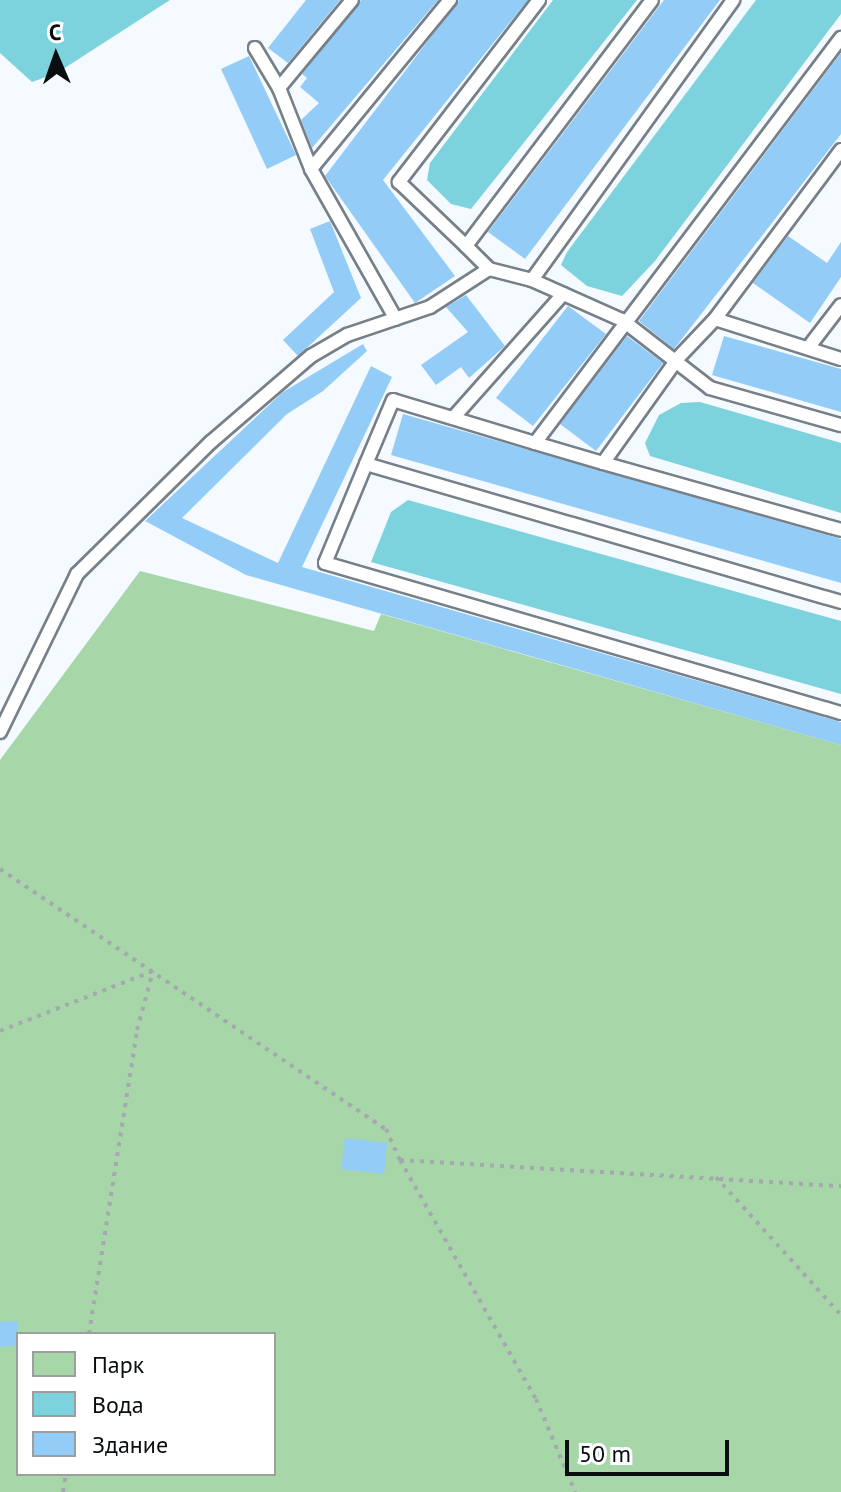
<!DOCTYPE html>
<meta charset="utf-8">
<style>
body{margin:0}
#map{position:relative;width:841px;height:1492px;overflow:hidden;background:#f4faff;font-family:"PT Sans",sans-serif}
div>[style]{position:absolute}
.green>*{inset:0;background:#a7d6a9}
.water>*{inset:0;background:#7cd2dd}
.building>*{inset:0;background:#93ccf7}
.path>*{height:4px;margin-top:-2px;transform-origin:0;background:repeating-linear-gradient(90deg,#a3a9ad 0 4px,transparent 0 10px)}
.roads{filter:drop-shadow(2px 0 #778088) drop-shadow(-2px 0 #778088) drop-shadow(0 2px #778088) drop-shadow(0 -2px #778088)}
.lane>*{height:12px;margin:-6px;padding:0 6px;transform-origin:6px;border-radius:6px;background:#fff}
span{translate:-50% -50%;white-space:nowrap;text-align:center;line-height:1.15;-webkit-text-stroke:6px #fff;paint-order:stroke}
.legend{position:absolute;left:16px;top:1332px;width:260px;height:144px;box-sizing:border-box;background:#fff;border:2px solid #9d9f9f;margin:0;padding:10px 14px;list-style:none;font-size:24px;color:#0a0e10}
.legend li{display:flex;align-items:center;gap:16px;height:40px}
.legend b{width:40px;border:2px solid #9d9f9f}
.north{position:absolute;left:16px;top:16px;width:80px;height:80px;-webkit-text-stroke:6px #fff;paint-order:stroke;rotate:358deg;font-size:22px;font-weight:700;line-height:32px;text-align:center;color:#0a0e10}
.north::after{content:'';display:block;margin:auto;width:28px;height:36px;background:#0a0e10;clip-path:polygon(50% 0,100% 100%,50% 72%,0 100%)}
.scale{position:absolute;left:565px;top:1440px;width:164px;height:36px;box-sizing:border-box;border:4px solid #0a0e10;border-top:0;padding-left:10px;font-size:24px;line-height:28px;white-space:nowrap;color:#0a0e10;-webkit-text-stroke:6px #fff;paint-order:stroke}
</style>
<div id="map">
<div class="green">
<i style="clip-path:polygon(evenodd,140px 571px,374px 631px,381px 614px,841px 745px,841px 1492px,0 1492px,0 760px,140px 571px,18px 1334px,274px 1334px,274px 1474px,18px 1474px,18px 1334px)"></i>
</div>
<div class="water">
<i style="clip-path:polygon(0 0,170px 0,57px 73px,32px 82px,0 53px)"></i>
<i style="clip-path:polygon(553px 0,637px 0,471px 209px,451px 204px,427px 180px,430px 163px)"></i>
<i style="clip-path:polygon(756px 0,841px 0,841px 14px,655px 261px,622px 296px,587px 286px,561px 265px,567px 252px)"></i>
<i style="clip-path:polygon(700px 402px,841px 443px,841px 513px,650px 456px,645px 443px,659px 415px,681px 403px)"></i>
<i style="clip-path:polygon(408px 500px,841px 621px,841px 694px,371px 562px,391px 512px)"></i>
</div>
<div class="building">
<i style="clip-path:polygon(306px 0,340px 0,288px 63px,268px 48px)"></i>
<i style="clip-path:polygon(361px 0,438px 0,312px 148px,301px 120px,319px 103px,300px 87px,307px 78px,302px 74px)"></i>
<i style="clip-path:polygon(459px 0,528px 0,383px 180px,455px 276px,415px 303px,325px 176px)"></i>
<i style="clip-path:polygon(664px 0,720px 0,525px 259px,488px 232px)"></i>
<i style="clip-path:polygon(841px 53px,841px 134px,674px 349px,639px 321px)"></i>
<i style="clip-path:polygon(249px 56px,296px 155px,267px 169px,221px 69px)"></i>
<i style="clip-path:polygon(330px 221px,361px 298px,298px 356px,283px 340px,334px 292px,310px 229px)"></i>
<i style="clip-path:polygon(788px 236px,827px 263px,841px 242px,841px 277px,810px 323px,753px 283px)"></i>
<i style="clip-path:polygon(466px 295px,505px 346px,469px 378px,461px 367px,436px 385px,421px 365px,468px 332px,446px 307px)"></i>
<i style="clip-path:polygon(568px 306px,606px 334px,533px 426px,496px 398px)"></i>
<i style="clip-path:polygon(627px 336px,663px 363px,596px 451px,560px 424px)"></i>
<i style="clip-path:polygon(724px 336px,841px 369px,841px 412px,712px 375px)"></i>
<i style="clip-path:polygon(363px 344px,367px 351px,323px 391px,287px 414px,182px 518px,278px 563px,371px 366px,392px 377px,302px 567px,841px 722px,841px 745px,246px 575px,145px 521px,283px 392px)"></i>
<i style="clip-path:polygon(403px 414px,841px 539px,841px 583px,391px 455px)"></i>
<i style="clip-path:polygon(345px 1138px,387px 1143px,384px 1174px,341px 1169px)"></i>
<i style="clip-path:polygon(18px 1321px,18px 1345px,0 1347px,0 1322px)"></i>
</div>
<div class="path">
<i style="left:0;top:869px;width:465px;rotate:34deg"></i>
<i style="left:386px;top:1129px;width:34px;rotate:66deg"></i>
<i style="left:400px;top:1160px;width:442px;rotate:3.4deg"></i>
<i style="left:0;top:1031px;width:164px;rotate:-21.4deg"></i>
<i style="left:400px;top:1160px;width:275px;rotate:60.4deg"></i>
<i style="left:536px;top:1399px;width:101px;rotate:67.2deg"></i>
<i style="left:716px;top:1177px;width:186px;rotate:47.8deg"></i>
<i style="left:89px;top:1334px;width:308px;rotate:-81deg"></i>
<i style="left:137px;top:1030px;width:61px;rotate:-74.8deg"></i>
<i style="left:63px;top:1492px;width:18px;rotate:-81deg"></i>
</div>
<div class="roads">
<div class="lane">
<i style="left:539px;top:0;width:230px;rotate:127.6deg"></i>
<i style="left:399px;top:182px;width:93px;rotate:43.7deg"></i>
<i style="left:466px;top:246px;width:308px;rotate:-52.9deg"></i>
<i style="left:255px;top:48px;width:47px;rotate:59deg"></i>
<i style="left:279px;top:88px;width:87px;rotate:68.4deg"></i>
<i style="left:311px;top:169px;width:172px;rotate:60.5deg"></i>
<i style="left:279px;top:88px;width:114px;rotate:-50.3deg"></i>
<i style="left:841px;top:150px;width:211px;rotate:126.7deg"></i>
<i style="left:715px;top:319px;width:132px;rotate:17.6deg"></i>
<i style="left:311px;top:169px;width:219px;rotate:-50.6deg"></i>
<i style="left:466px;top:246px;width:33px;rotate:45deg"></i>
<i style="left:532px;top:280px;width:345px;rotate:-54.3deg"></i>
<i style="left:715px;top:319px;width:54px;rotate:133.5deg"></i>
<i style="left:678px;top:358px;width:129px;rotate:125.5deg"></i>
<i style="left:603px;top:463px;width:71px;rotate:-163.6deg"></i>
<i style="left:535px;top:443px;width:508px;rotate:-52.93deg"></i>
<i style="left:808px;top:348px;width:54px;rotate:-52.5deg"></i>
<i style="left:453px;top:418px;width:166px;rotate:-48.4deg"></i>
<i style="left:535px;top:443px;width:148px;rotate:-163.2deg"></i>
<i style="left:393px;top:400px;width:69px;rotate:112.9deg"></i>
<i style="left:366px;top:464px;width:495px;rotate:16.2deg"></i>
<i style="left:603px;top:463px;width:247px;rotate:15.7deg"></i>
<i style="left:366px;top:464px;width:107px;rotate:112.5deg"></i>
<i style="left:325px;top:563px;width:537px;rotate:16.21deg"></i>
<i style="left:0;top:732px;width:176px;rotate:-64deg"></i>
<i style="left:77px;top:574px;width:188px;rotate:-44.6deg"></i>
<i style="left:211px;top:442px;width:132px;rotate:-40.7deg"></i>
<i style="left:311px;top:356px;width:42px;rotate:-30.3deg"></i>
<i style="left:347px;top:335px;width:88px;rotate:-18.6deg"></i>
<i style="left:430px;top:307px;width:70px;rotate:-32.8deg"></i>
<i style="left:489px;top:269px;width:44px;rotate:14.3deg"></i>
<i style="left:532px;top:280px;width:98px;rotate:24deg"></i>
<i style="left:622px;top:320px;width:111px;rotate:37.7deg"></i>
<i style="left:710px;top:388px;width:136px;rotate:15.8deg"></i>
</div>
</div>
<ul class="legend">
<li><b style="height:22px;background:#a7d6a9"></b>Парк</li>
<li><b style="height:22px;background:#7cd2dd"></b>Вода</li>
<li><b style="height:22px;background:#93ccf7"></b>Здание</li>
</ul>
<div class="north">С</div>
<div class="scale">50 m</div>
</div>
